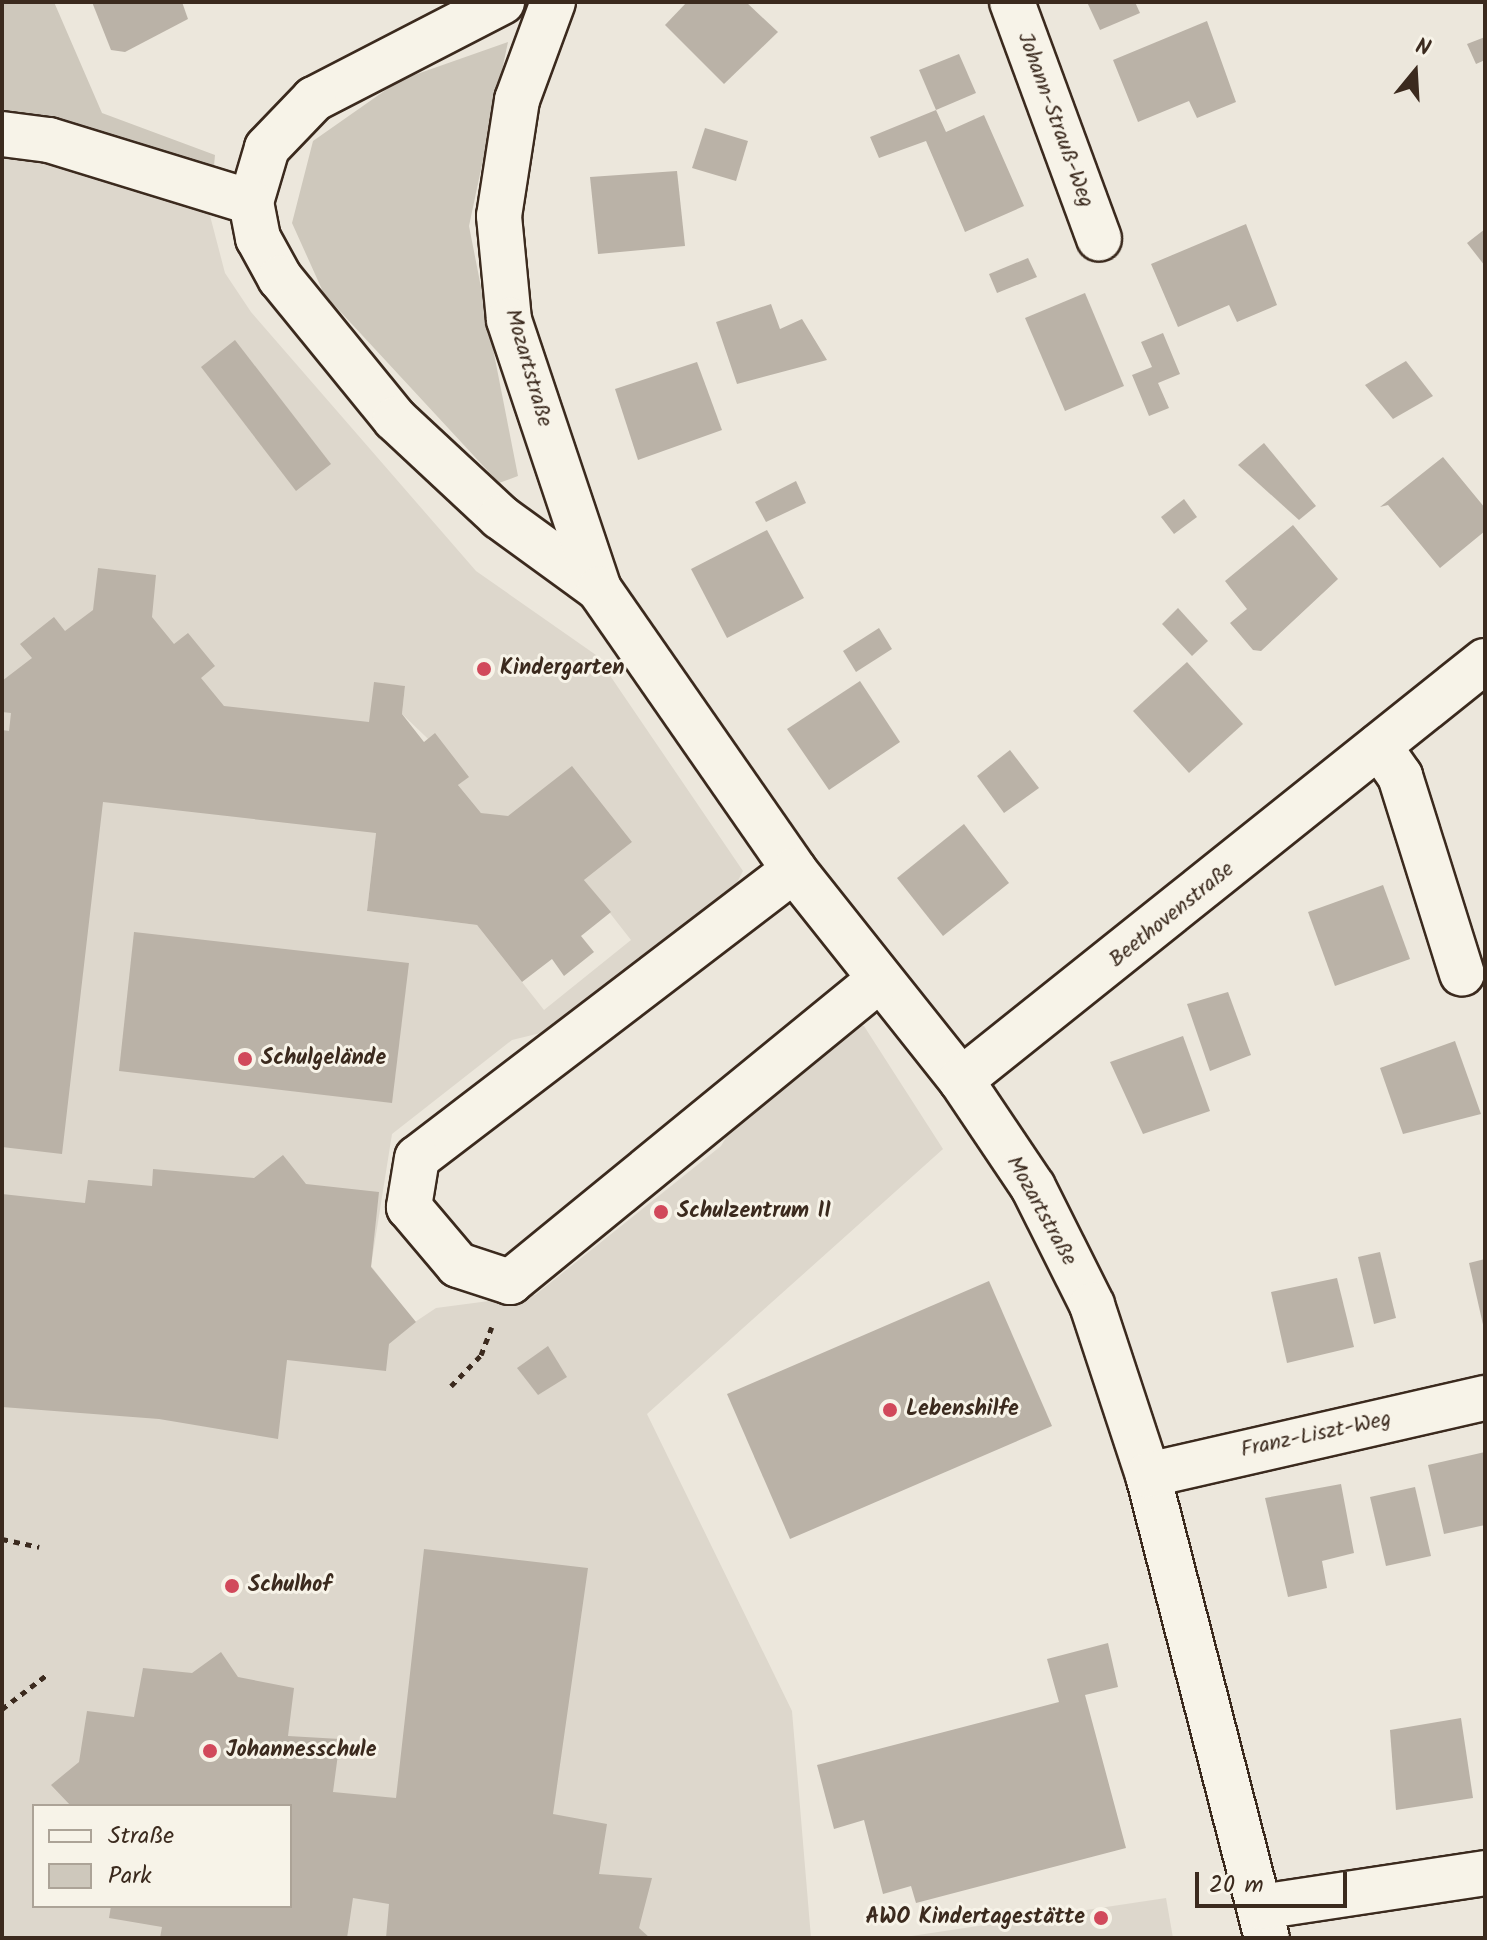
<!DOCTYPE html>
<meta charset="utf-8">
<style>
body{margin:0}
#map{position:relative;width:1487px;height:1940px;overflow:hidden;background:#ece7dc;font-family:Kalam,sans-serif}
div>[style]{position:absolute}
.built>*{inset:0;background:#ddd7cc}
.green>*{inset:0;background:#cec8bc}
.building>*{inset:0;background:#bab2a7}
.path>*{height:5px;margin-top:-2.5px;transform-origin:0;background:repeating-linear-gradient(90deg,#3b2a1e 0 6px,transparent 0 12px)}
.roads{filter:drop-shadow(2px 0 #3b2a1e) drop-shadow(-2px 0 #3b2a1e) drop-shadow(0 2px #3b2a1e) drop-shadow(0 -2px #3b2a1e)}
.minor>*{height:44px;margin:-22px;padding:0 22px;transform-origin:22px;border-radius:22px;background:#f7f3e8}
.dots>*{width:22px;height:22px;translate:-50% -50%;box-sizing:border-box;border:4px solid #f7f3e8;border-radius:50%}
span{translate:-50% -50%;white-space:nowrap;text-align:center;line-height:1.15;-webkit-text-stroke:6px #f7f3e8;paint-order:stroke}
.street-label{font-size:22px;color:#3b2a1e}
.poi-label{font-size:22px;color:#3b2a1e;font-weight:700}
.left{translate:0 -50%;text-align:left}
.right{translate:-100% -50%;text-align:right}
.frame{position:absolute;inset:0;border:4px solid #3b2a1e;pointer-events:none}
.legend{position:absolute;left:32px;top:1804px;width:260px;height:104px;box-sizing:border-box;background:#f7f3e8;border:2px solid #aca397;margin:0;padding:10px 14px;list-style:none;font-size:24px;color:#3b2a1e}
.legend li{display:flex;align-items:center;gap:16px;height:40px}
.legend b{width:40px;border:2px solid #aca397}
.north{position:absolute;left:1375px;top:32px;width:80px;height:80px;-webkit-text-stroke:6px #f7f3e8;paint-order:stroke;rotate:18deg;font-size:22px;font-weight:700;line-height:32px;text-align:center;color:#3b2a1e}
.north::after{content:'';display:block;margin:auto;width:28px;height:36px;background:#3b2a1e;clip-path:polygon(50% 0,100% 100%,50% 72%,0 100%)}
.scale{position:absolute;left:1195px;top:1872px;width:152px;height:36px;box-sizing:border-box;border:4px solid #3b2a1e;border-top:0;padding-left:10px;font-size:24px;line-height:28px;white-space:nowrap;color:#3b2a1e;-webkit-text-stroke:6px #f7f3e8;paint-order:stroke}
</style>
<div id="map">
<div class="built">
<i style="clip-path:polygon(evenodd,2px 154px,46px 155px,208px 208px,225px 273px,251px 312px,476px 571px,596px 655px,743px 871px,730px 896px,565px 1027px,512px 1040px,392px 1134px,371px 1266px,415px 1322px,436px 1308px,535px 1295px,721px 1146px,751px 1096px,852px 1026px,864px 1026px,943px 1149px,647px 1414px,792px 1711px,811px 1938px,2px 1938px,2px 154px,374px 683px,405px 686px,402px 714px,468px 777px,458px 785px,481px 813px,632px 842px,584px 880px,631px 940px,544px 1010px,477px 925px,367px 911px,376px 833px,374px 683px,2px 154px,34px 1806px,290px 1806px,290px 1906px,34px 1906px,34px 1806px)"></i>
<i style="clip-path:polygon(1166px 1898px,1173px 1938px,898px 1938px)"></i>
</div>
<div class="green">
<i style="clip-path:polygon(2px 2px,54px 2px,102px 113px,215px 155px,213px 177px,2px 119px)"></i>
<i style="clip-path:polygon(508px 42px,469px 226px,518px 476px,499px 483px,324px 294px,292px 223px,313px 141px,400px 80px)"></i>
</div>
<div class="building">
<i style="clip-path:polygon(92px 2px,182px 2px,188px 19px,125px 52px,111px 50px)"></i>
<i style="clip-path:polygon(687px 2px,746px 2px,778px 32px,724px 84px,665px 25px)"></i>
<i style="clip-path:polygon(1087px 2px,1135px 2px,1140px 13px,1100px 30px)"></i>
<i style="clip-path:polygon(1207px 21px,1236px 102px,1197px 118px,1189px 101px,1138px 122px,1113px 60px)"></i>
<i style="clip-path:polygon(1485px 37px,1485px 60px,1476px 64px,1467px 44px)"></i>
<i style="clip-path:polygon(959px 54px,976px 93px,936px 110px,919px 70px)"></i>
<i style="clip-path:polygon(936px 110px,946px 132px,984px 115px,1024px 206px,965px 232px,926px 141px,879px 158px,870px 137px)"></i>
<i style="clip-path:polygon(705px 128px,748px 141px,736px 181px,692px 168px)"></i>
<i style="clip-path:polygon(677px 171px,685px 246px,598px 254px,590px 177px)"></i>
<i style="clip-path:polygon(1246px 224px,1277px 305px,1237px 322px,1229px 305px,1178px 327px,1151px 264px)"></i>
<i style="clip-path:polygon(1485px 229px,1485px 266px,1467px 243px)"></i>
<i style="clip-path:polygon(1028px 258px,1037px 277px,997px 293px,989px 274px)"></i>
<i style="clip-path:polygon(1085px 293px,1124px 386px,1065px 411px,1025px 318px)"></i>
<i style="clip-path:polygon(771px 304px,780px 329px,802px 319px,827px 360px,737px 384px,716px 322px)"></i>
<i style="clip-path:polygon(1163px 333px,1180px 374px,1158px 383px,1169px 408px,1149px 416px,1132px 375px,1152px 367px,1141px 342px)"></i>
<i style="clip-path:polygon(235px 340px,331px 464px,296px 491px,201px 367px)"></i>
<i style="clip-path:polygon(1406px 361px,1433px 396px,1393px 419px,1365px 385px)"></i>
<i style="clip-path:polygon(697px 362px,722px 430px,638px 460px,615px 389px)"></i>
<i style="clip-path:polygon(1264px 443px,1316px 506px,1299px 520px,1238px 465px)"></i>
<i style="clip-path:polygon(1443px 457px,1485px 508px,1485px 531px,1440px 568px,1388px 505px,1380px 507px)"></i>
<i style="clip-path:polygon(796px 481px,806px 503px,766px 522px,755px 502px)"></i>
<i style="clip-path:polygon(1184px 499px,1197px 517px,1174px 534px,1161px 517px)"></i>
<i style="clip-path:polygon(1293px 525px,1338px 579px,1261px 651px,1253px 650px,1230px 623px,1247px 609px,1225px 581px)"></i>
<i style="clip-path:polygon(767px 530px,804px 598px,727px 638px,691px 569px)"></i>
<i style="clip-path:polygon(98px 568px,156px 575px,152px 617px,174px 644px,188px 633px,215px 666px,201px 678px,224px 706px,369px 722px,374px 682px,405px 686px,402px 714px,424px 742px,435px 733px,469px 777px,458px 785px,481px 813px,508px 816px,572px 766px,632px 842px,584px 880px,611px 912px,581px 936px,594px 952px,564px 976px,552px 959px,522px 982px,477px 925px,367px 911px,376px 833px,103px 802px,62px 1154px,2px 1147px,2px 730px,9px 731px,11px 713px,2px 712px,2px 681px,32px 658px,20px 644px,54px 617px,65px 631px,93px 610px)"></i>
<i style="clip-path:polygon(1178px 608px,1208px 641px,1192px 656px,1162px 624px)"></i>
<i style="clip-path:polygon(879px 628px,892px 649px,856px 672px,843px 651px)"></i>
<i style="clip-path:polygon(1187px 662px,1243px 724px,1189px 773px,1133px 711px)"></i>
<i style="clip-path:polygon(860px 681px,900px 742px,829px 790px,787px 729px)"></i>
<i style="clip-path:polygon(1010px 750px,1039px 788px,1004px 813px,977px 776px)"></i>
<i style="clip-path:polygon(964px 824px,1009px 883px,943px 936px,897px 878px)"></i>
<i style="clip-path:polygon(1383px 885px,1410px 959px,1335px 986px,1308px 912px)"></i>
<i style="clip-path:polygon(134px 932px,409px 963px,392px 1103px,119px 1071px)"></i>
<i style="clip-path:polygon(1228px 992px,1251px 1055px,1210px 1071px,1187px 1004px)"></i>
<i style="clip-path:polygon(1183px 1036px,1210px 1111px,1143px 1134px,1110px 1062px)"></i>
<i style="clip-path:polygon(1455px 1041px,1481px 1114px,1403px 1134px,1380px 1068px)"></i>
<i style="clip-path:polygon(283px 1155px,306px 1184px,379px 1192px,371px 1267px,416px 1322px,389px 1344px,386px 1371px,287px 1360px,278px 1439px,159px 1419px,2px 1407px,2px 1194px,85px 1203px,88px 1180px,152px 1186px,153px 1169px,254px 1178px)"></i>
<i style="clip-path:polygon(1380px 1252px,1396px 1318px,1374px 1324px,1358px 1257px)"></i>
<i style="clip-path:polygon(1485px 1259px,1485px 1329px,1484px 1329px,1469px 1263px)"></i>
<i style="clip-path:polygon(1337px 1278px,1354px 1347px,1287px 1363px,1271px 1292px)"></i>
<i style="clip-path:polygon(989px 1281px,1052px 1426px,790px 1539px,727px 1394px)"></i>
<i style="clip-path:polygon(548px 1346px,567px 1377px,538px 1395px,517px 1368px)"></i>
<i style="clip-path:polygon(1485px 1452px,1485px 1525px,1444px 1534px,1428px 1465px)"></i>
<i style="clip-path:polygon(1341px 1484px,1354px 1553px,1322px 1561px,1327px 1588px,1288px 1597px,1265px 1498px)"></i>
<i style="clip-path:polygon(1415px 1487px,1431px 1556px,1386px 1566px,1370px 1497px)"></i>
<i style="clip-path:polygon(424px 1549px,588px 1568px,553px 1814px,607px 1824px,599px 1874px,652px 1878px,639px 1928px,650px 1938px,386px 1938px,389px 1904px,353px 1898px,347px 1938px,160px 1938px,162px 1927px,109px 1918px,111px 1906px,290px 1906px,290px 1806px,71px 1806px,51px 1785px,79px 1762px,87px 1711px,134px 1717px,143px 1668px,192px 1673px,221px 1652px,238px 1677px,294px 1688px,288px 1736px,340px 1739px,333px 1792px,396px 1798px)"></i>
<i style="clip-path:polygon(1108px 1643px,1118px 1687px,1085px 1695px,1126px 1848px,916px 1903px,911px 1886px,883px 1894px,864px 1820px,834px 1829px,817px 1765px,1059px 1702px,1047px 1659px)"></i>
<i style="clip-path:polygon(1461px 1718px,1473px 1798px,1396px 1810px,1390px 1730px)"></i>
</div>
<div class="path">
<i style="left:451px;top:1386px;width:43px;rotate:-45.9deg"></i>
<i style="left:481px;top:1355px;width:30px;rotate:-69deg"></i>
<i style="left:2px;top:1539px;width:38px;rotate:12deg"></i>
<i style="left:2px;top:1709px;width:58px;rotate:-37.3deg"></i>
</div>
<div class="roads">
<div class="minor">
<i style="left:502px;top:2px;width:212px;rotate:152.7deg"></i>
<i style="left:314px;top:99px;width:68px;rotate:133.8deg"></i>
<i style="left:267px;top:148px;width:56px;rotate:106.5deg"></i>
<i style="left:251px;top:202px;width:37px;rotate:79deg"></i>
<i style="left:258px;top:238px;width:46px;rotate:61.2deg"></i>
<i style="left:280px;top:278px;width:182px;rotate:50.8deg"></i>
<i style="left:395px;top:419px;width:144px;rotate:43deg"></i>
<i style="left:500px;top:517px;width:122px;rotate:36deg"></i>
<i style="left:553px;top:2px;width:104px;rotate:110.2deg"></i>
<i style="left:517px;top:100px;width:117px;rotate:98.8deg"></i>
<i style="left:499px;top:216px;width:104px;rotate:84.5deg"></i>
<i style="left:509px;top:320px;width:284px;rotate:71.5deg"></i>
<i style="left:599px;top:589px;width:342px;rotate:55.2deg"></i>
<i style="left:794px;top:870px;width:268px;rotate:51.5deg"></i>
<i style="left:961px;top:1080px;width:129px;rotate:56.1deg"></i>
<i style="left:1033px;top:1187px;width:132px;rotate:63.4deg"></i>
<i style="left:1092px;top:1305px;width:179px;rotate:71.8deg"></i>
<i style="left:1148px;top:1475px;width:478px;rotate:75.6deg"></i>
<i style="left:1012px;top:2px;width:252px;rotate:69.8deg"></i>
<i style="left:2px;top:134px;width:47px;rotate:7.3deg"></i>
<i style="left:49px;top:140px;width:211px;rotate:17.1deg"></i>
<i style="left:1379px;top:746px;width:37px;rotate:55deg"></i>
<i style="left:1400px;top:776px;width:207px;rotate:72.6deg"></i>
<i style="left:794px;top:870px;width:474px;rotate:142.6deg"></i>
<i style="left:417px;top:1158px;width:50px;rotate:99.3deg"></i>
<i style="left:409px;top:1207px;width:76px;rotate:49.8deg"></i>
<i style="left:458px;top:1265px;width:55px;rotate:18.1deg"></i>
<i style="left:510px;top:1282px;width:478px;rotate:-39.3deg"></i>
<i style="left:961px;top:1080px;width:671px;rotate:-38.65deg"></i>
<i style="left:1148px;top:1475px;width:346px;rotate:-12.9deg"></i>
<i style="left:1261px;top:1907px;width:227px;rotate:-8.6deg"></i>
</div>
</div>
<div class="dots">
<i style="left:484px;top:669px;background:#d1495b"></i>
<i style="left:245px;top:1059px;background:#d1495b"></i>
<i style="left:661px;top:1212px;background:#d1495b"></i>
<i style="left:890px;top:1410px;background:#d1495b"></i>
<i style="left:232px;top:1586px;background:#d1495b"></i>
<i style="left:210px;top:1751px;background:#d1495b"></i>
<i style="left:1101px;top:1918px;background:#d1495b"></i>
</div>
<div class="street-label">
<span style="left:1055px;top:120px;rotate:70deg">Johann-Strauß-Weg</span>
<span style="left:528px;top:368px;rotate:74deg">Mozartstraße</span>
<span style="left:1172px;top:915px;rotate:-39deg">Beethovenstraße</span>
<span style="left:1041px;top:1211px;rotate:61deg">Mozartstraße</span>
<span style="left:1316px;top:1435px;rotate:-12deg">Franz-Liszt-Weg</span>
</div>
<div class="poi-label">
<span class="left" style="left:500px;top:669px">Kindergarten</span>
<span class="left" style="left:261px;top:1059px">Schulgelände</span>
<span class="left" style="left:677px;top:1212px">Schulzentrum II</span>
<span class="left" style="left:906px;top:1410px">Lebenshilfe</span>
<span class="left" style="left:248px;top:1586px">Schulhof</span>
<span class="left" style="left:226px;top:1751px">Johannesschule</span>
<span class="right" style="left:1085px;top:1918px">AWO Kindertagestätte</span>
</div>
<div class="frame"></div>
<ul class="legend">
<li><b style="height:10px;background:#f7f3e8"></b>Straße</li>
<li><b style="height:22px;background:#cec8bc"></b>Park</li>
</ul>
<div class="north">N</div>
<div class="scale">20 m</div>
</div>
